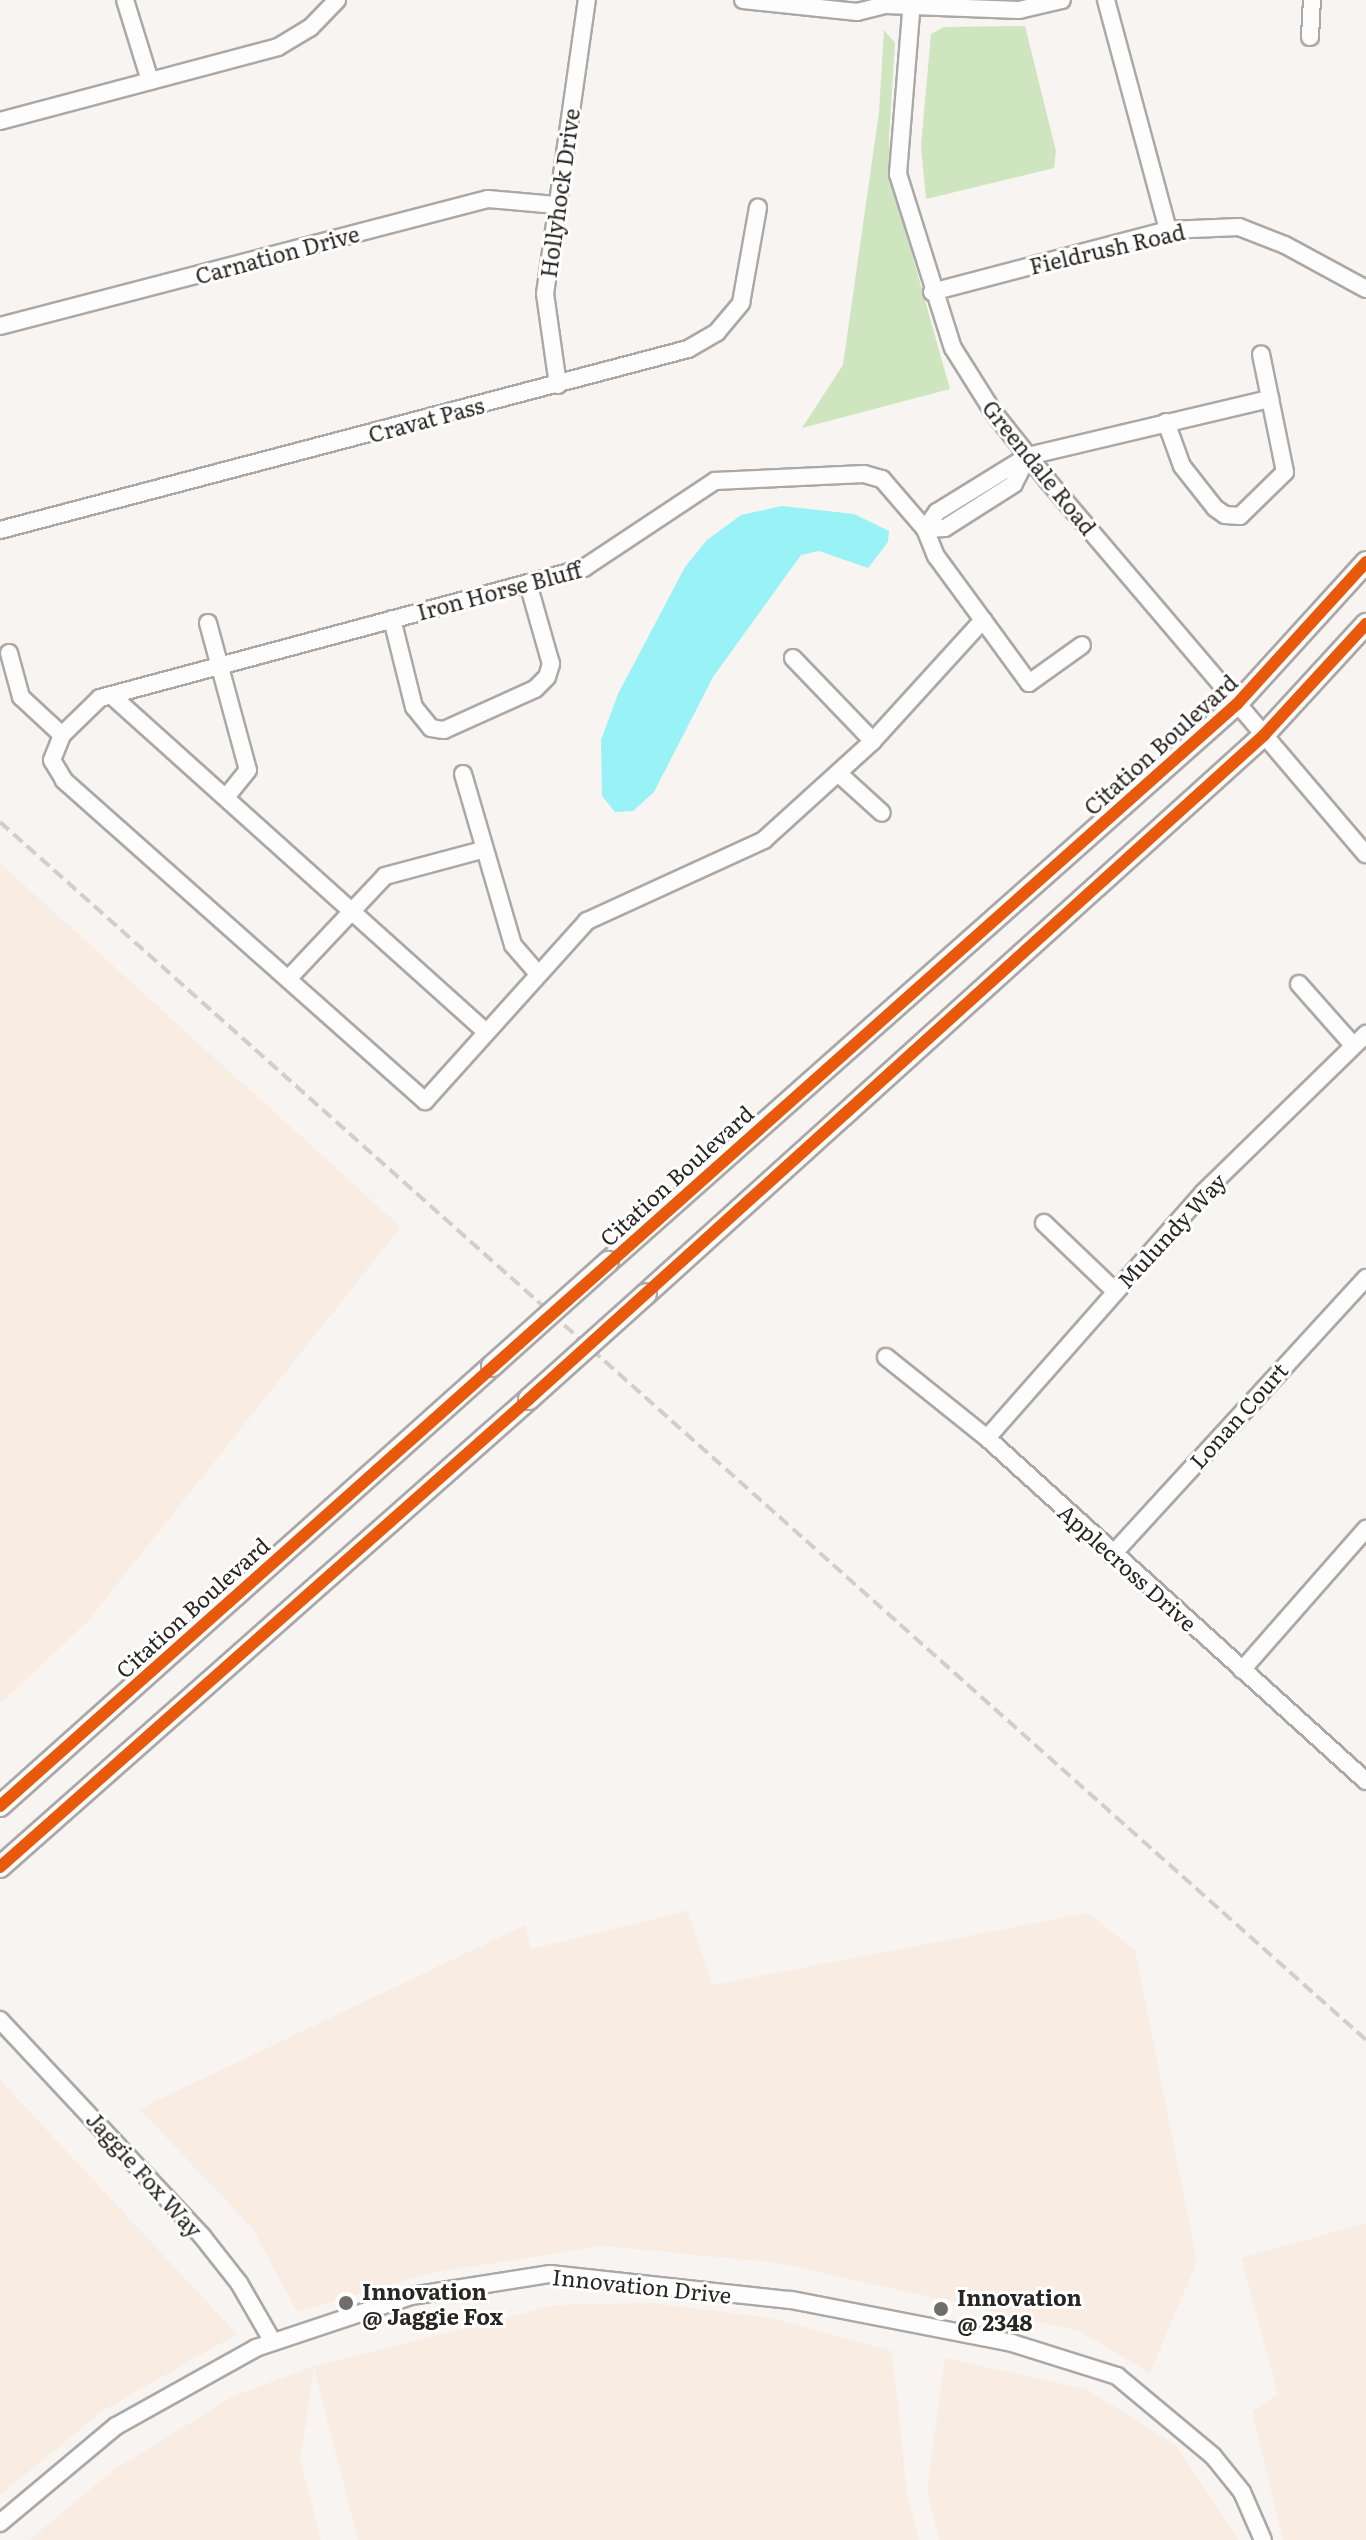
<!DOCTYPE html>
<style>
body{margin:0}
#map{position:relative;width:1366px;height:2540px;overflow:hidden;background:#f7f4f1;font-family:Literata,serif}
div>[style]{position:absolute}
.industrial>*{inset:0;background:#f9ede3}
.green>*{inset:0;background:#cee5c0}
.water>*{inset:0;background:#98f2f6}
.roads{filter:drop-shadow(2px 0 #aba8a6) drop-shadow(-2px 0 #aba8a6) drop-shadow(0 2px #aba8a6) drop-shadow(0 -2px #aba8a6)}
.minor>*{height:16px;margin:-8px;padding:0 8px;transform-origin:8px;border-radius:8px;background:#fefdfd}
.major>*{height:20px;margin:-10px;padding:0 10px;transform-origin:10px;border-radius:10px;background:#fefdfd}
.rail>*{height:4px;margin-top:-2px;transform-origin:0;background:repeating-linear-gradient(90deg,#cfcfce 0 12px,transparent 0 18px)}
.bridges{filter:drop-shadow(2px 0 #aba8a6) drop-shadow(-2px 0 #aba8a6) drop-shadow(0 2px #aba8a6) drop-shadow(0 -2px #aba8a6)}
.major-bridge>*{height:20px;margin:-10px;padding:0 10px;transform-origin:10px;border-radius:10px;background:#fefdfd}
.cycleway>*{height:12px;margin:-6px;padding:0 6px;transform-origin:6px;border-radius:6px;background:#e8590c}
.dots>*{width:22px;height:22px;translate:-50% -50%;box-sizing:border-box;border:4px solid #fff;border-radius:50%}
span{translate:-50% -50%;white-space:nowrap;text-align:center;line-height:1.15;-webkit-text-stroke:6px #fff;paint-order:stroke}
.street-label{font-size:22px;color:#282624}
.poi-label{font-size:22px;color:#282624;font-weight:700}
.left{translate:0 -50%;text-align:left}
</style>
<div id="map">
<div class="industrial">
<i style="clip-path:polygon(0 863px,401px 1227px,87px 1622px,0 1704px)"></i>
<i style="clip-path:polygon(687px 1911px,713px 1985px,1088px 1913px,1135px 1950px,1197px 2261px,1150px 2373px,1079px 2331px,779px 2263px,603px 2246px,431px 2273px,297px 2312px,253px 2229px,139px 2109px,525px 1925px,531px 1949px)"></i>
<i style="clip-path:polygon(0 2080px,237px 2334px,104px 2410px,0 2495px)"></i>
<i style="clip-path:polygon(1366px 2223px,1366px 2540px,1283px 2540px,1252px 2411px,1278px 2394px,1241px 2258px)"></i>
<i style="clip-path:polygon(652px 2303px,771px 2318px,892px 2351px,907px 2494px,919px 2540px,358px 2540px,314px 2368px,300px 2459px,321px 2540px,29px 2540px,115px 2469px,234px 2396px,314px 2366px,555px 2305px)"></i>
<i style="clip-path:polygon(945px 2358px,1086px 2389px,1176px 2445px,1239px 2540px,939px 2540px,927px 2490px)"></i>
</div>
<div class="green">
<i style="clip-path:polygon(1025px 26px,1056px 151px,1054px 168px,926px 199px,921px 146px,931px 34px,944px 27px)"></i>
<i style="clip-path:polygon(884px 30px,895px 43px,889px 139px,893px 187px,950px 389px,802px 428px,843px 365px,879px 112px)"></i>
</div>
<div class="water">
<i style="clip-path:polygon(782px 506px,854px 514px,889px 531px,888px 542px,868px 568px,819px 551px,801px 555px,713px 677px,654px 792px,633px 811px,615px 812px,602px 796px,601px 740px,618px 694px,685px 567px,707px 540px,741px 515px)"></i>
</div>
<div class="roads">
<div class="minor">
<i style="left:125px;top:0;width:85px;rotate:72.8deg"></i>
<i style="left:743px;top:0;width:115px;rotate:6deg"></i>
<i style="left:857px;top:12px;width:30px;rotate:-14deg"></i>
<i style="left:886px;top:5px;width:133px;rotate:2.2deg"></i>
<i style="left:1019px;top:10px;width:44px;rotate:-13.1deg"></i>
<i style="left:912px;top:0;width:175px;rotate:94.6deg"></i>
<i style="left:898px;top:174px;width:182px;rotate:72.5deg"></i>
<i style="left:953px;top:348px;width:77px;rotate:57.8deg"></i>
<i style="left:994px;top:413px;width:87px;rotate:51.5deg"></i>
<i style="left:1048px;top:481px;width:490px;rotate:49.6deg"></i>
<i style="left:1106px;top:0;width:238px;rotate:74.9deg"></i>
<i style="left:1310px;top:37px;width:37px;rotate:-87deg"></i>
<i style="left:0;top:121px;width:288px;rotate:-14.9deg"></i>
<i style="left:278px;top:47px;width:37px;rotate:-31deg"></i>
<i style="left:310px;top:28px;width:39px;rotate:-46deg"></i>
<i style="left:932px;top:292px;width:244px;rotate:-14.7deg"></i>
<i style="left:1168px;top:230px;width:71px;rotate:-2.4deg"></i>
<i style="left:1239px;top:227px;width:49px;rotate:21.4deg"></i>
<i style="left:1285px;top:245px;width:92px;rotate:28.5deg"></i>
<i style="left:0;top:326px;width:504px;rotate:-14.59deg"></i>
<i style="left:488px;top:199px;width:68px;rotate:5deg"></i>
<i style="left:558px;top:385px;width:92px;rotate:-98.1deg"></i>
<i style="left:545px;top:294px;width:297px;rotate:-81.9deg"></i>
<i style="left:1166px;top:422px;width:47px;rotate:70deg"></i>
<i style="left:1182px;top:466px;width:53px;rotate:51.8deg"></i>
<i style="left:1215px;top:508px;width:12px;rotate:35deg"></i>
<i style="left:1225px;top:515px;width:15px;rotate:4deg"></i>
<i style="left:1240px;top:516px;width:63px;rotate:-44.4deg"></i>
<i style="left:1285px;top:472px;width:120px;rotate:-101.5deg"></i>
<i style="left:1028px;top:456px;width:31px;rotate:117deg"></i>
<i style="left:1014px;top:484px;width:82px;rotate:147.5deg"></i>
<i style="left:945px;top:528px;width:20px;rotate:177deg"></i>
<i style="left:925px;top:529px;width:21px;rotate:-55deg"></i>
<i style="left:937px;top:512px;width:107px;rotate:-31.6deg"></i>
<i style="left:1028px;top:456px;width:249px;rotate:-13.3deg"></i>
<i style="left:0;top:530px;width:711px;rotate:-14.74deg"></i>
<i style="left:688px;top:349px;width:34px;rotate:-30deg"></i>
<i style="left:717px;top:332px;width:38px;rotate:-50deg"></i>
<i style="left:741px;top:303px;width:97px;rotate:-79.9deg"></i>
<i style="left:392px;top:619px;width:91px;rotate:76deg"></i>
<i style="left:414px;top:707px;width:27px;rotate:51deg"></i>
<i style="left:431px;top:728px;width:13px;rotate:9deg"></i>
<i style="left:444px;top:730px;width:100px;rotate:-24.3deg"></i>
<i style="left:535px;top:689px;width:17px;rotate:-45deg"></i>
<i style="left:547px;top:677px;width:14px;rotate:-73deg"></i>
<i style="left:551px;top:664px;width:84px;rotate:-105.9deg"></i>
<i style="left:983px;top:620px;width:164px;rotate:132.3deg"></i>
<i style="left:873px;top:741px;width:147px;rotate:137.8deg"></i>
<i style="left:764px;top:840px;width:195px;rotate:155.4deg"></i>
<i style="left:587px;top:921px;width:242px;rotate:132deg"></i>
<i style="left:425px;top:1101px;width:483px;rotate:-138.4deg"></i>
<i style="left:64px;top:780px;width:23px;rotate:-121deg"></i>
<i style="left:52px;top:760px;width:27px;rotate:-68deg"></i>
<i style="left:62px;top:735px;width:53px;rotate:-44.2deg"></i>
<i style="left:100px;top:698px;width:501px;rotate:-15.03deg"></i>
<i style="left:584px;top:568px;width:157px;rotate:-33.6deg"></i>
<i style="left:715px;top:481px;width:149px;rotate:-2.7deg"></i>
<i style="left:864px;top:474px;width:19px;rotate:16deg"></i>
<i style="left:882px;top:479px;width:66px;rotate:49.3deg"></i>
<i style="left:925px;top:529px;width:29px;rotate:68deg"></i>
<i style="left:936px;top:556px;width:79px;rotate:53.7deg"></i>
<i style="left:983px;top:620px;width:78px;rotate:53.9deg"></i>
<i style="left:1029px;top:683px;width:65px;rotate:-35.6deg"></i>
<i style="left:208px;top:623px;width:152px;rotate:74.8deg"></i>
<i style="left:248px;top:770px;width:35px;rotate:129deg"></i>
<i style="left:9px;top:653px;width:46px;rotate:74.7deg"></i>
<i style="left:21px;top:697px;width:56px;rotate:42.8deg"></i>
<i style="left:793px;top:658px;width:115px;rotate:46.1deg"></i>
<i style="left:111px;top:695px;width:504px;rotate:41.94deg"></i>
<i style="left:838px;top:773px;width:59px;rotate:42.3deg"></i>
<i style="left:463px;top:774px;width:178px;rotate:73.7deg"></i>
<i style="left:513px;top:945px;width:38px;rotate:49deg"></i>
<i style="left:288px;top:979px;width:141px;rotate:-46.7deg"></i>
<i style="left:385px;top:876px;width:100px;rotate:-15deg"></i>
<i style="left:1299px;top:984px;width:81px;rotate:48.5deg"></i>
<i style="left:1044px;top:1223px;width:98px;rotate:43.8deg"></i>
<i style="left:886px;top:1357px;width:129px;rotate:38.7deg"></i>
<i style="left:987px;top:1438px;width:511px;rotate:42.15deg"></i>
<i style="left:987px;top:1438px;width:327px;rotate:-48.6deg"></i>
<i style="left:1203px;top:1193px;width:228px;rotate:-44.3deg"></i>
<i style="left:1112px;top:1555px;width:376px;rotate:-47.5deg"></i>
<i style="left:1242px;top:1670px;width:188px;rotate:-48.7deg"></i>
<i style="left:0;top:2020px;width:296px;rotate:46.9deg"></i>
<i style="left:202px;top:2236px;width:60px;rotate:51.8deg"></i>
<i style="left:239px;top:2283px;width:68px;rotate:60deg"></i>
<i style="left:0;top:2523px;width:151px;rotate:-39.9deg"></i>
<i style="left:116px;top:2426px;width:160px;rotate:-29.1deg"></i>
<i style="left:256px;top:2348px;width:163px;rotate:-18.5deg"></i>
<i style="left:411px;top:2296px;width:141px;rotate:-9deg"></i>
<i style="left:550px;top:2274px;width:242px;rotate:6.2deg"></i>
<i style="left:791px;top:2300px;width:225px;rotate:11deg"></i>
<i style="left:1012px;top:2343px;width:110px;rotate:17.4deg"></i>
<i style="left:1117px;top:2376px;width:125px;rotate:39.8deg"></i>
<i style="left:1213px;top:2456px;width:46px;rotate:51.1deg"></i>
<i style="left:1242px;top:2492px;width:52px;rotate:66.4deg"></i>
</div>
<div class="major">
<i style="left:608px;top:1262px;width:841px;rotate:-41.58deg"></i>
<i style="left:1237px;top:704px;width:192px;rotate:-47.7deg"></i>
<i style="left:646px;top:1294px;width:833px;rotate:-42.13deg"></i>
<i style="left:1264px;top:735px;width:151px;rotate:-47.4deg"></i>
<i style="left:0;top:1806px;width:660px;rotate:-41.81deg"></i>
<i style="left:0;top:1867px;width:706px;rotate:-41.5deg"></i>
</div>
</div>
<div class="rail">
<i style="left:0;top:822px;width:1830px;rotate:41.72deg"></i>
</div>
<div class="bridges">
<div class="major-bridge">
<i style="left:492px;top:1366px;width:156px;rotate:-41.9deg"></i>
<i style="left:529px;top:1399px;width:157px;rotate:-41.9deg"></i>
</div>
</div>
<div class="cycleway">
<i style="left:0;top:1806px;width:1657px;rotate:-41.7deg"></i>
<i style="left:1237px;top:704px;width:192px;rotate:-47.7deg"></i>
<i style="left:0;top:1867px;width:706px;rotate:-41.5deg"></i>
<i style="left:529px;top:1399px;width:991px;rotate:-42.09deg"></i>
<i style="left:1264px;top:735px;width:151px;rotate:-47.4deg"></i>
</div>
<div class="dots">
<i style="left:346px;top:2303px;background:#706e6c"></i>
<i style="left:941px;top:2309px;background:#706e6c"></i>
</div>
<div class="street-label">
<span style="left:559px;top:193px;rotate:-82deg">Hollyhock Drive</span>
<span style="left:1107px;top:248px;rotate:-13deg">Fieldrush Road</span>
<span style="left:277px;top:254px;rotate:-15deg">Carnation Drive</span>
<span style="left:426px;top:419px;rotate:-15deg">Cravat Pass</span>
<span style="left:1040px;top:467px;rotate:51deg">Greendale Road</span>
<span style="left:499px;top:590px;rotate:-15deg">Iron Horse Bluff</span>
<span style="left:1160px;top:744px;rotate:-42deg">Citation Boulevard</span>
<span style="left:676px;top:1175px;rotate:-42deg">Citation Boulevard</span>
<span style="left:1171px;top:1230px;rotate:-47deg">Mulundy Way</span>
<span style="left:1238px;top:1415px;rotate:-48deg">Lonan Court</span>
<span style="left:1128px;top:1567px;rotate:42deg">Applecross Drive</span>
<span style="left:192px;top:1607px;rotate:-42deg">Citation Boulevard</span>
<span style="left:145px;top:2174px;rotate:48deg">Jaggie Fox Way</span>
<span style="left:642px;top:2285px;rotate:6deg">Innovation Drive</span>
</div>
<div class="poi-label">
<span class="left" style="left:362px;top:2303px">Innovation<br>@ Jaggie Fox</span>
<span class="left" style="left:957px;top:2309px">Innovation<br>@ 2348</span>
</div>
</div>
